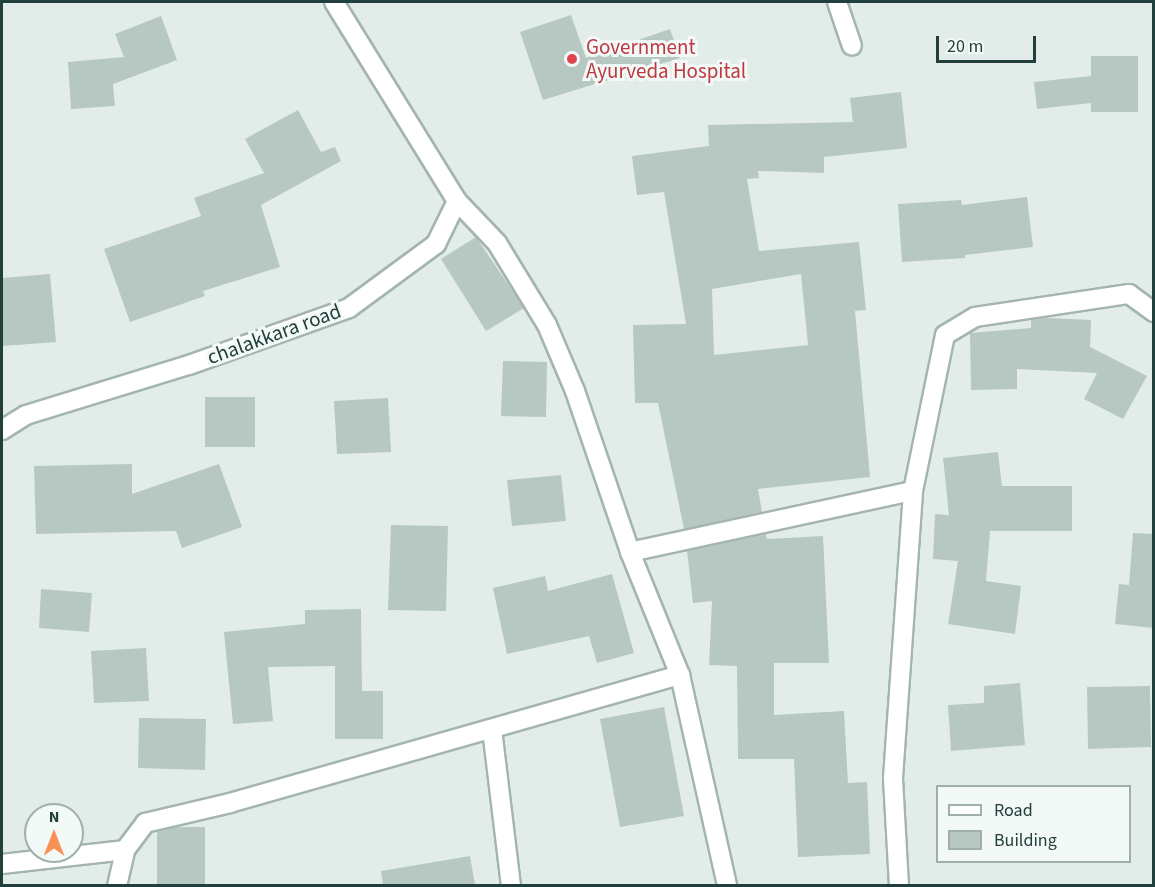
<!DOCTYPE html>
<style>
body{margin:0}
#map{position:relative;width:1155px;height:887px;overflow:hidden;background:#e2ede9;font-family:"Source Sans 3",sans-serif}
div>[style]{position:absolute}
.building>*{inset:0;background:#b7c8c3}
.roads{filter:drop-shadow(2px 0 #a4b5b1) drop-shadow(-2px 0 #a4b5b1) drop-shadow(0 2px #a4b5b1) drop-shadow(0 -2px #a4b5b1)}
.street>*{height:18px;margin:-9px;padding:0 9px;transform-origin:9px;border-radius:9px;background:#fff}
.secondary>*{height:18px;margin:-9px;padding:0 9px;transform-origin:9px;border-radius:9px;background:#fff}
.dots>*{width:16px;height:16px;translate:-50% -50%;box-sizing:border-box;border:3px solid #f3f9f7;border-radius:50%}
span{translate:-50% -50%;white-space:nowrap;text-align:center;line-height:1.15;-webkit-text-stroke:6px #f3f9f7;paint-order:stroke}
.health-label{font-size:21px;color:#be3a42}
.left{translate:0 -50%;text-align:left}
.street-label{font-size:21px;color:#213f3b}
.frame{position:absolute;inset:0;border:3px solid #213f3b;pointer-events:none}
.legend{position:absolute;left:936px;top:785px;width:195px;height:78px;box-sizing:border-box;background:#f3f9f7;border:2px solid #9fafac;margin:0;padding:8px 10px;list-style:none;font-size:18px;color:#213f3b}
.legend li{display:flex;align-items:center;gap:12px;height:30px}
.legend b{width:30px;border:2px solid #9fafac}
.north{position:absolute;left:24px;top:803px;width:60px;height:60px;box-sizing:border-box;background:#f3f9f7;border:2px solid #9fafac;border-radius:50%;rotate:0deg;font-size:16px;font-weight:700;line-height:24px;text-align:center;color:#213f3b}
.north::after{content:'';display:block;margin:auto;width:21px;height:27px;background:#f89156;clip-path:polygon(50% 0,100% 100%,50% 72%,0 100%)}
.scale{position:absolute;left:936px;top:36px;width:100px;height:27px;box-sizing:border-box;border:3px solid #213f3b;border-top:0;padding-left:8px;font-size:18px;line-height:21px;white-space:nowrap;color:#213f3b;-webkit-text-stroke:4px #f3f9f7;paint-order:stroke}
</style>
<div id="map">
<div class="building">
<i style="clip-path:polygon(571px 15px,586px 58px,670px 29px,680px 58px,543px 100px,520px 32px)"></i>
<i style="clip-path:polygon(161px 16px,177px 60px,113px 84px,115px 106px,71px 109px,68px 62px,124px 57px,115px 34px)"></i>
<i style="clip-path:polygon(1091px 56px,1138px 56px,1138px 112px,1091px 112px,1091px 103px,1037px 109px,1034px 82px,1091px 76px)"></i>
<i style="clip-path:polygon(evenodd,901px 92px,907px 148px,824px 157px,824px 173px,758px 171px,759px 178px,747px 179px,759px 251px,859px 242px,866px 310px,855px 311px,870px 477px,758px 489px,762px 512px,684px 529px,658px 403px,635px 403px,633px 325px,686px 324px,664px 192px,637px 195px,632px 156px,709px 146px,708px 125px,853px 122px,850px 98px,901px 92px,801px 274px,808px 345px,714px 355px,712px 289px,801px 274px)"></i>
<i style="clip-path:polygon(298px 110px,321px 152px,335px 147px,341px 161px,261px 205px,280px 267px,203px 291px,205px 296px,130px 322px,104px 249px,201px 216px,194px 198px,264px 173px,245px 139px)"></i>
<i style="clip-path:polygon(1027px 197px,1033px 247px,965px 255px,965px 258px,902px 262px,898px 204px,961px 200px,962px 205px)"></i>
<i style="clip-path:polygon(476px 237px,524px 308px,486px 331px,441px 259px)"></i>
<i style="clip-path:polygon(50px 274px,56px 342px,3px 346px,2px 278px)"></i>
<i style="clip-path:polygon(1047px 318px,1091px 320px,1090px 347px,1147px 376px,1123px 419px,1084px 399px,1097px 373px,1017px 369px,1017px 389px,971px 390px,970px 333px,1031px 328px,1031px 320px)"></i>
<i style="clip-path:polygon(503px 361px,547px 362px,546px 417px,501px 416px)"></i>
<i style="clip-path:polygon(205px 397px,255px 397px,255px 447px,205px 447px)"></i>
<i style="clip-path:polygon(388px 398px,391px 452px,337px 454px,334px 401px)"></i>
<i style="clip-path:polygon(998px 452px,1002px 486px,1072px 486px,1072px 531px,990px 531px,986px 581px,1021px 586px,1015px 634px,948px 624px,958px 561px,933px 559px,935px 514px,949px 515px,943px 458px)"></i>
<i style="clip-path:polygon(132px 464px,132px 494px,219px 464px,242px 527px,182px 548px,176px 531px,36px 534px,34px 466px)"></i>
<i style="clip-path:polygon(561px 475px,566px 521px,512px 526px,507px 480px)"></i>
<i style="clip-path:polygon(391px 525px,448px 526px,446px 611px,388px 610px)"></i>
<i style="clip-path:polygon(1133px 533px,1154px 534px,1154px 628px,1115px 624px,1119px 584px,1129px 585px)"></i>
<i style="clip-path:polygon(766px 534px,767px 539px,823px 536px,829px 663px,774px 663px,774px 715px,844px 711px,848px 783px,867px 782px,870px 854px,798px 857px,794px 759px,738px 759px,737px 666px,709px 665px,712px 601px,693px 603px,687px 551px)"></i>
<i style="clip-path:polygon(612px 574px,634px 653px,597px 663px,589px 636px,507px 654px,493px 588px,545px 576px,548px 591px)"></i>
<i style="clip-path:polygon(41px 589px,92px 593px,89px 632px,39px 628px)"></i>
<i style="clip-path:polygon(361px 609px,362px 691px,383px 691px,383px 739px,335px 739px,335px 666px,268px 667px,273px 721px,233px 724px,224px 632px,305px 624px,305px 610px)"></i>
<i style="clip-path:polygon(146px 648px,149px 701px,94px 703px,91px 651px)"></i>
<i style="clip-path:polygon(1020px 683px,1025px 745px,951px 751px,948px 705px,984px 703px,984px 686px)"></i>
<i style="clip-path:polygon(1150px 686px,1151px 747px,1088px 749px,1087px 687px)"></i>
<i style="clip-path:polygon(664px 707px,684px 816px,620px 827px,600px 719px)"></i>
<i style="clip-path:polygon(139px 718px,206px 719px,205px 770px,138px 768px)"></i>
<i style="clip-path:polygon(175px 827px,205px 827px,205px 885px,157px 885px,157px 832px)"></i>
<i style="clip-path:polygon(470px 856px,475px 885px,383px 885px,381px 871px)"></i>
</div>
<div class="roads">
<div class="street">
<i style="left:837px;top:2px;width:46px;rotate:71.2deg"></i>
<i style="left:457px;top:201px;width:58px;rotate:46.4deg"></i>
<i style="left:497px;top:243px;width:96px;rotate:58.6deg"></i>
<i style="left:547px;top:325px;width:72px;rotate:67deg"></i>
<i style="left:575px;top:391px;width:170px;rotate:71.1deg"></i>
<i style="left:630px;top:552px;width:133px;rotate:67.9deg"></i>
<i style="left:680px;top:675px;width:216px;rotate:77.4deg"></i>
<i style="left:630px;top:552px;width:289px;rotate:-12.2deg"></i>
<i style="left:492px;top:729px;width:158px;rotate:83.1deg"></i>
<i style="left:2px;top:864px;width:124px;rotate:-6.5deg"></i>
<i style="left:117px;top:886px;width:37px;rotate:-77deg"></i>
<i style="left:125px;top:850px;width:34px;rotate:-53deg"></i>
<i style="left:145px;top:823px;width:87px;rotate:-13.2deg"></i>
<i style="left:230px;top:803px;width:468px;rotate:-15.9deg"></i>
<i style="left:899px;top:886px;width:108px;rotate:-93.2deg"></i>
<i style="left:893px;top:778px;width:288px;rotate:-86deg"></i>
<i style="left:913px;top:491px;width:159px;rotate:-78.4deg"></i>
<i style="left:945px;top:335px;width:35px;rotate:-31deg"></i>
<i style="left:975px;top:317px;width:156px;rotate:-8.5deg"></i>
<i style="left:1129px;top:294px;width:31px;rotate:36deg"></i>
</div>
<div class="secondary">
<i style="left:2px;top:430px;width:28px;rotate:-32deg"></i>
<i style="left:26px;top:415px;width:170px;rotate:-17.1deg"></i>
<i style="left:189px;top:365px;width:170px;rotate:-19.6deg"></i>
<i style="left:349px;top:308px;width:108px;rotate:-36.3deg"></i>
<i style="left:436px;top:244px;width:48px;rotate:-64deg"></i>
<i style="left:457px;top:201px;width:234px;rotate:-121.7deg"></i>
</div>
</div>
<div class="dots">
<i style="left:572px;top:59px;background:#e0444e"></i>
</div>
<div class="health-label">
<span class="left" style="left:586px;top:59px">Government<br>Ayurveda Hospital</span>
</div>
<div class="street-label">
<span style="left:274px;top:334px;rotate:-20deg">chalakkara road</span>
</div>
<div class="frame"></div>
<ul class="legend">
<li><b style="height:8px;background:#fff"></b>Road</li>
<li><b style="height:16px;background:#b7c8c3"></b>Building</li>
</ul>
<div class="north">N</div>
<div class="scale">20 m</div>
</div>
